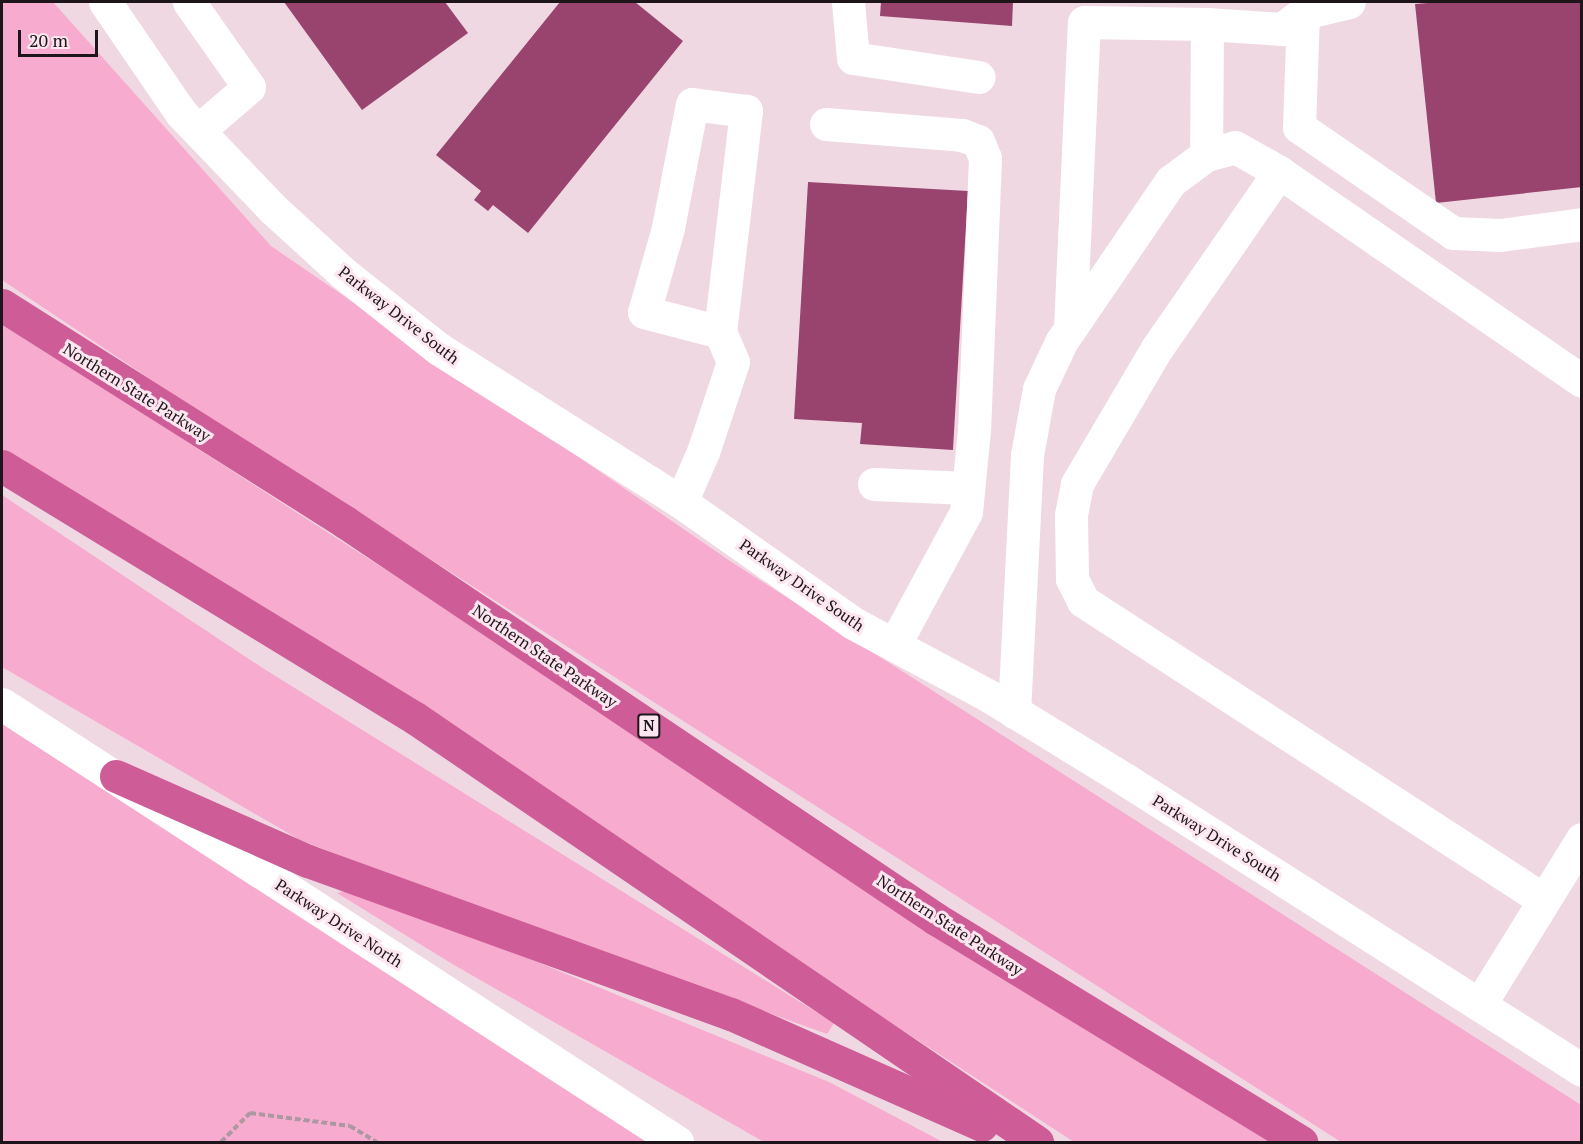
<!DOCTYPE html>
<style>
body{margin:0}
#map{position:relative;width:1583px;height:1144px;overflow:hidden;background:#f0d8e3;font-family:"PT Serif",serif}
div>[style]{position:absolute}
.green>*{inset:0;background:#f7abce}
.building>*{inset:0;background:#98446f}
.path>*{height:4px;margin-top:-2px;transform-origin:0;background:repeating-linear-gradient(90deg,#ab98a1 0 6px,transparent 0 9px)}
.minor>*{height:33px;margin:-16.5px;padding:0 16.5px;transform-origin:16.5px;border-radius:16.5px;background:#fff}
.highway>*{height:33px;margin:-16.5px;padding:0 16.5px;transform-origin:16.5px;border-radius:16.5px;background:#ce5c97}
span{translate:-50% -50%;white-space:nowrap;text-align:center;line-height:1.15;-webkit-text-stroke:6px #fee6f0;paint-order:stroke}
.shield-label span{padding:2px 4px;background:#fee6f0;border:2px solid;border-radius:4px;-webkit-text-stroke-width:0}
.shield-label{font-size:15px;color:#1d1519;font-weight:700}
.street-label{font-size:16px;color:#1d1519}
.frame{position:absolute;inset:0;border:3px solid #1d1519;pointer-events:none}
.scale{position:absolute;left:18px;top:30px;width:80px;height:27px;box-sizing:border-box;border:3px solid #1d1519;border-top:0;padding-left:8px;font-size:18px;line-height:21px;white-space:nowrap;color:#1d1519;-webkit-text-stroke:4px #fee6f0;paint-order:stroke}
</style>
<div id="map">
<div class="green">
<i style="clip-path:polygon(2px 2px,53px 2px,271px 246px,733px 563px,1581px 1105px,1581px 1142px,1341px 1142px,177px 397px,2px 280px)"></i>
<i style="clip-path:polygon(2px 323px,523px 658px,1272px 1142px,1074px 1142px,255px 609px,2px 451px)"></i>
<i style="clip-path:polygon(2px 495px,261px 667px,834px 1023px,827px 1034px,455px 900px,300px 840px,2px 667px)"></i>
<i style="clip-path:polygon(2px 724px,331px 934px,651px 1142px,2px 1142px)"></i>
<i style="clip-path:polygon(357px 888px,829px 1082px,943px 1142px,764px 1142px,454px 965px,337px 893px)"></i>
</div>
<div class="building">
<i style="clip-path:polygon(284px 2px,445px 2px,468px 33px,362px 110px)"></i>
<i style="clip-path:polygon(560px 2px,635px 2px,683px 41px,528px 233px,493px 205px,488px 211px,474px 200px,481px 191px,436px 155px)"></i>
<i style="clip-path:polygon(881px 2px,1013px 2px,1012px 26px,880px 16px)"></i>
<i style="clip-path:polygon(1440px 2px,1582px 2px,1582px 187px,1436px 203px,1415px 4px)"></i>
<i style="clip-path:polygon(808px 182px,968px 191px,953px 450px,860px 444px,862px 423px,794px 419px)"></i>
</div>
<div class="path">
<i style="left:221px;top:1142px;width:41px;rotate:-45deg"></i>
<i style="left:250px;top:1113px;width:101px;rotate:7.4deg"></i>
<i style="left:350px;top:1126px;width:31px;rotate:31deg"></i>
</div>
<div class="minor">
<i style="left:105px;top:2px;width:135px;rotate:55.6deg"></i>
<i style="left:181px;top:113px;width:133px;rotate:46.2deg"></i>
<i style="left:273px;top:209px;width:95px;rotate:42.4deg"></i>
<i style="left:343px;top:273px;width:122px;rotate:38.4deg"></i>
<i style="left:439px;top:349px;width:286px;rotate:32.3deg"></i>
<i style="left:681px;top:502px;width:210px;rotate:35.1deg"></i>
<i style="left:853px;top:623px;width:154px;rotate:28.2deg"></i>
<i style="left:989px;top:696px;width:161px;rotate:31.5deg"></i>
<i style="left:1126px;top:780px;width:540px;rotate:32.45deg"></i>
<i style="left:189px;top:2px;width:104px;rotate:54.8deg"></i>
<i style="left:249px;top:87px;width:66px;rotate:139.3deg"></i>
<i style="left:848px;top:2px;width:56px;rotate:84.9deg"></i>
<i style="left:853px;top:58px;width:127px;rotate:8.6deg"></i>
<i style="left:1303px;top:13px;width:114px;rotate:92deg"></i>
<i style="left:1299px;top:127px;width:187px;rotate:34.5deg"></i>
<i style="left:1453px;top:233px;width:47px;rotate:2.4deg"></i>
<i style="left:1500px;top:235px;width:83px;rotate:-7.6deg"></i>
<i style="left:1207px;top:24px;width:75px;rotate:3.8deg"></i>
<i style="left:1282px;top:29px;width:26px;rotate:-37deg"></i>
<i style="left:1303px;top:13px;width:47px;rotate:-13.4deg"></i>
<i style="left:826px;top:124px;width:136px;rotate:4.6deg"></i>
<i style="left:962px;top:135px;width:17px;rotate:21deg"></i>
<i style="left:978px;top:141px;width:18px;rotate:68deg"></i>
<i style="left:985px;top:158px;width:272px;rotate:92.3deg"></i>
<i style="left:974px;top:430px;width:82px;rotate:95.6deg"></i>
<i style="left:966px;top:512px;width:151px;rotate:118.4deg"></i>
<i style="left:1279px;top:172px;width:368px;rotate:34.6deg"></i>
<i style="left:1070px;top:328px;width:306px;rotate:-87.4deg"></i>
<i style="left:1084px;top:22px;width:123px;rotate:0.9deg"></i>
<i style="left:1207px;top:24px;width:131px;rotate:90.4deg"></i>
<i style="left:874px;top:484px;width:94px;rotate:2.4deg"></i>
<i style="left:681px;top:502px;width:55px;rotate:-66.3deg"></i>
<i style="left:703px;top:452px;width:95px;rotate:-71.6deg"></i>
<i style="left:733px;top:362px;width:33px;rotate:-113deg"></i>
<i style="left:720px;top:332px;width:223px;rotate:-83.3deg"></i>
<i style="left:746px;top:111px;width:54px;rotate:-172.6deg"></i>
<i style="left:692px;top:104px;width:126px;rotate:101deg"></i>
<i style="left:668px;top:228px;width:87px;rotate:105.9deg"></i>
<i style="left:644px;top:312px;width:79px;rotate:14.7deg"></i>
<i style="left:2px;top:704px;width:805px;rotate:32.98deg"></i>
<i style="left:1014px;top:712px;width:257px;rotate:-87.1deg"></i>
<i style="left:1027px;top:455px;width:67px;rotate:-79.7deg"></i>
<i style="left:1039px;top:389px;width:52px;rotate:-64.9deg"></i>
<i style="left:1061px;top:342px;width:195px;rotate:-55.7deg"></i>
<i style="left:1171px;top:181px;width:44px;rotate:-36.6deg"></i>
<i style="left:1206px;top:155px;width:30px;rotate:-15deg"></i>
<i style="left:1235px;top:147px;width:51px;rotate:29.6deg"></i>
<i style="left:1279px;top:172px;width:214px;rotate:124.7deg"></i>
<i style="left:1157px;top:348px;width:158px;rotate:120.5deg"></i>
<i style="left:1077px;top:484px;width:32px;rotate:101deg"></i>
<i style="left:1071px;top:515px;width:64px;rotate:89.1deg"></i>
<i style="left:1072px;top:579px;width:25px;rotate:63deg"></i>
<i style="left:1083px;top:601px;width:549px;rotate:32.97deg"></i>
<i style="left:1480px;top:1004px;width:194px;rotate:-58.3deg"></i>
</div>
<div class="highway">
<i style="left:2px;top:305px;width:406px;rotate:32.3deg"></i>
<i style="left:345px;top:522px;width:712px;rotate:33.89deg"></i>
<i style="left:936px;top:919px;width:428px;rotate:31.4deg"></i>
<i style="left:2px;top:466px;width:484px;rotate:31.4deg"></i>
<i style="left:415px;top:718px;width:753px;rotate:34.28deg"></i>
<i style="left:116px;top:776px;width:210px;rotate:23.9deg"></i>
<i style="left:308px;top:861px;width:450px;rotate:19.9deg"></i>
<i style="left:731px;top:1014px;width:274px;rotate:23.9deg"></i>
</div>
<div class="shield-label">
<span style="left:649px;top:726px">N</span>
</div>
<div class="street-label">
<span style="left:399px;top:315px;rotate:38deg">Parkway Drive South</span>
<span style="left:137px;top:392px;rotate:32deg">Northern State Parkway</span>
<span style="left:802px;top:585px;rotate:35deg">Parkway Drive South</span>
<span style="left:545px;top:656px;rotate:34deg">Northern State Parkway</span>
<span style="left:1217px;top:838px;rotate:32deg">Parkway Drive South</span>
<span style="left:339px;top:923px;rotate:33deg">Parkway Drive North</span>
<span style="left:950px;top:925px;rotate:33deg">Northern State Parkway</span>
</div>
<div class="frame"></div>
<div class="scale">20 m</div>
</div>
